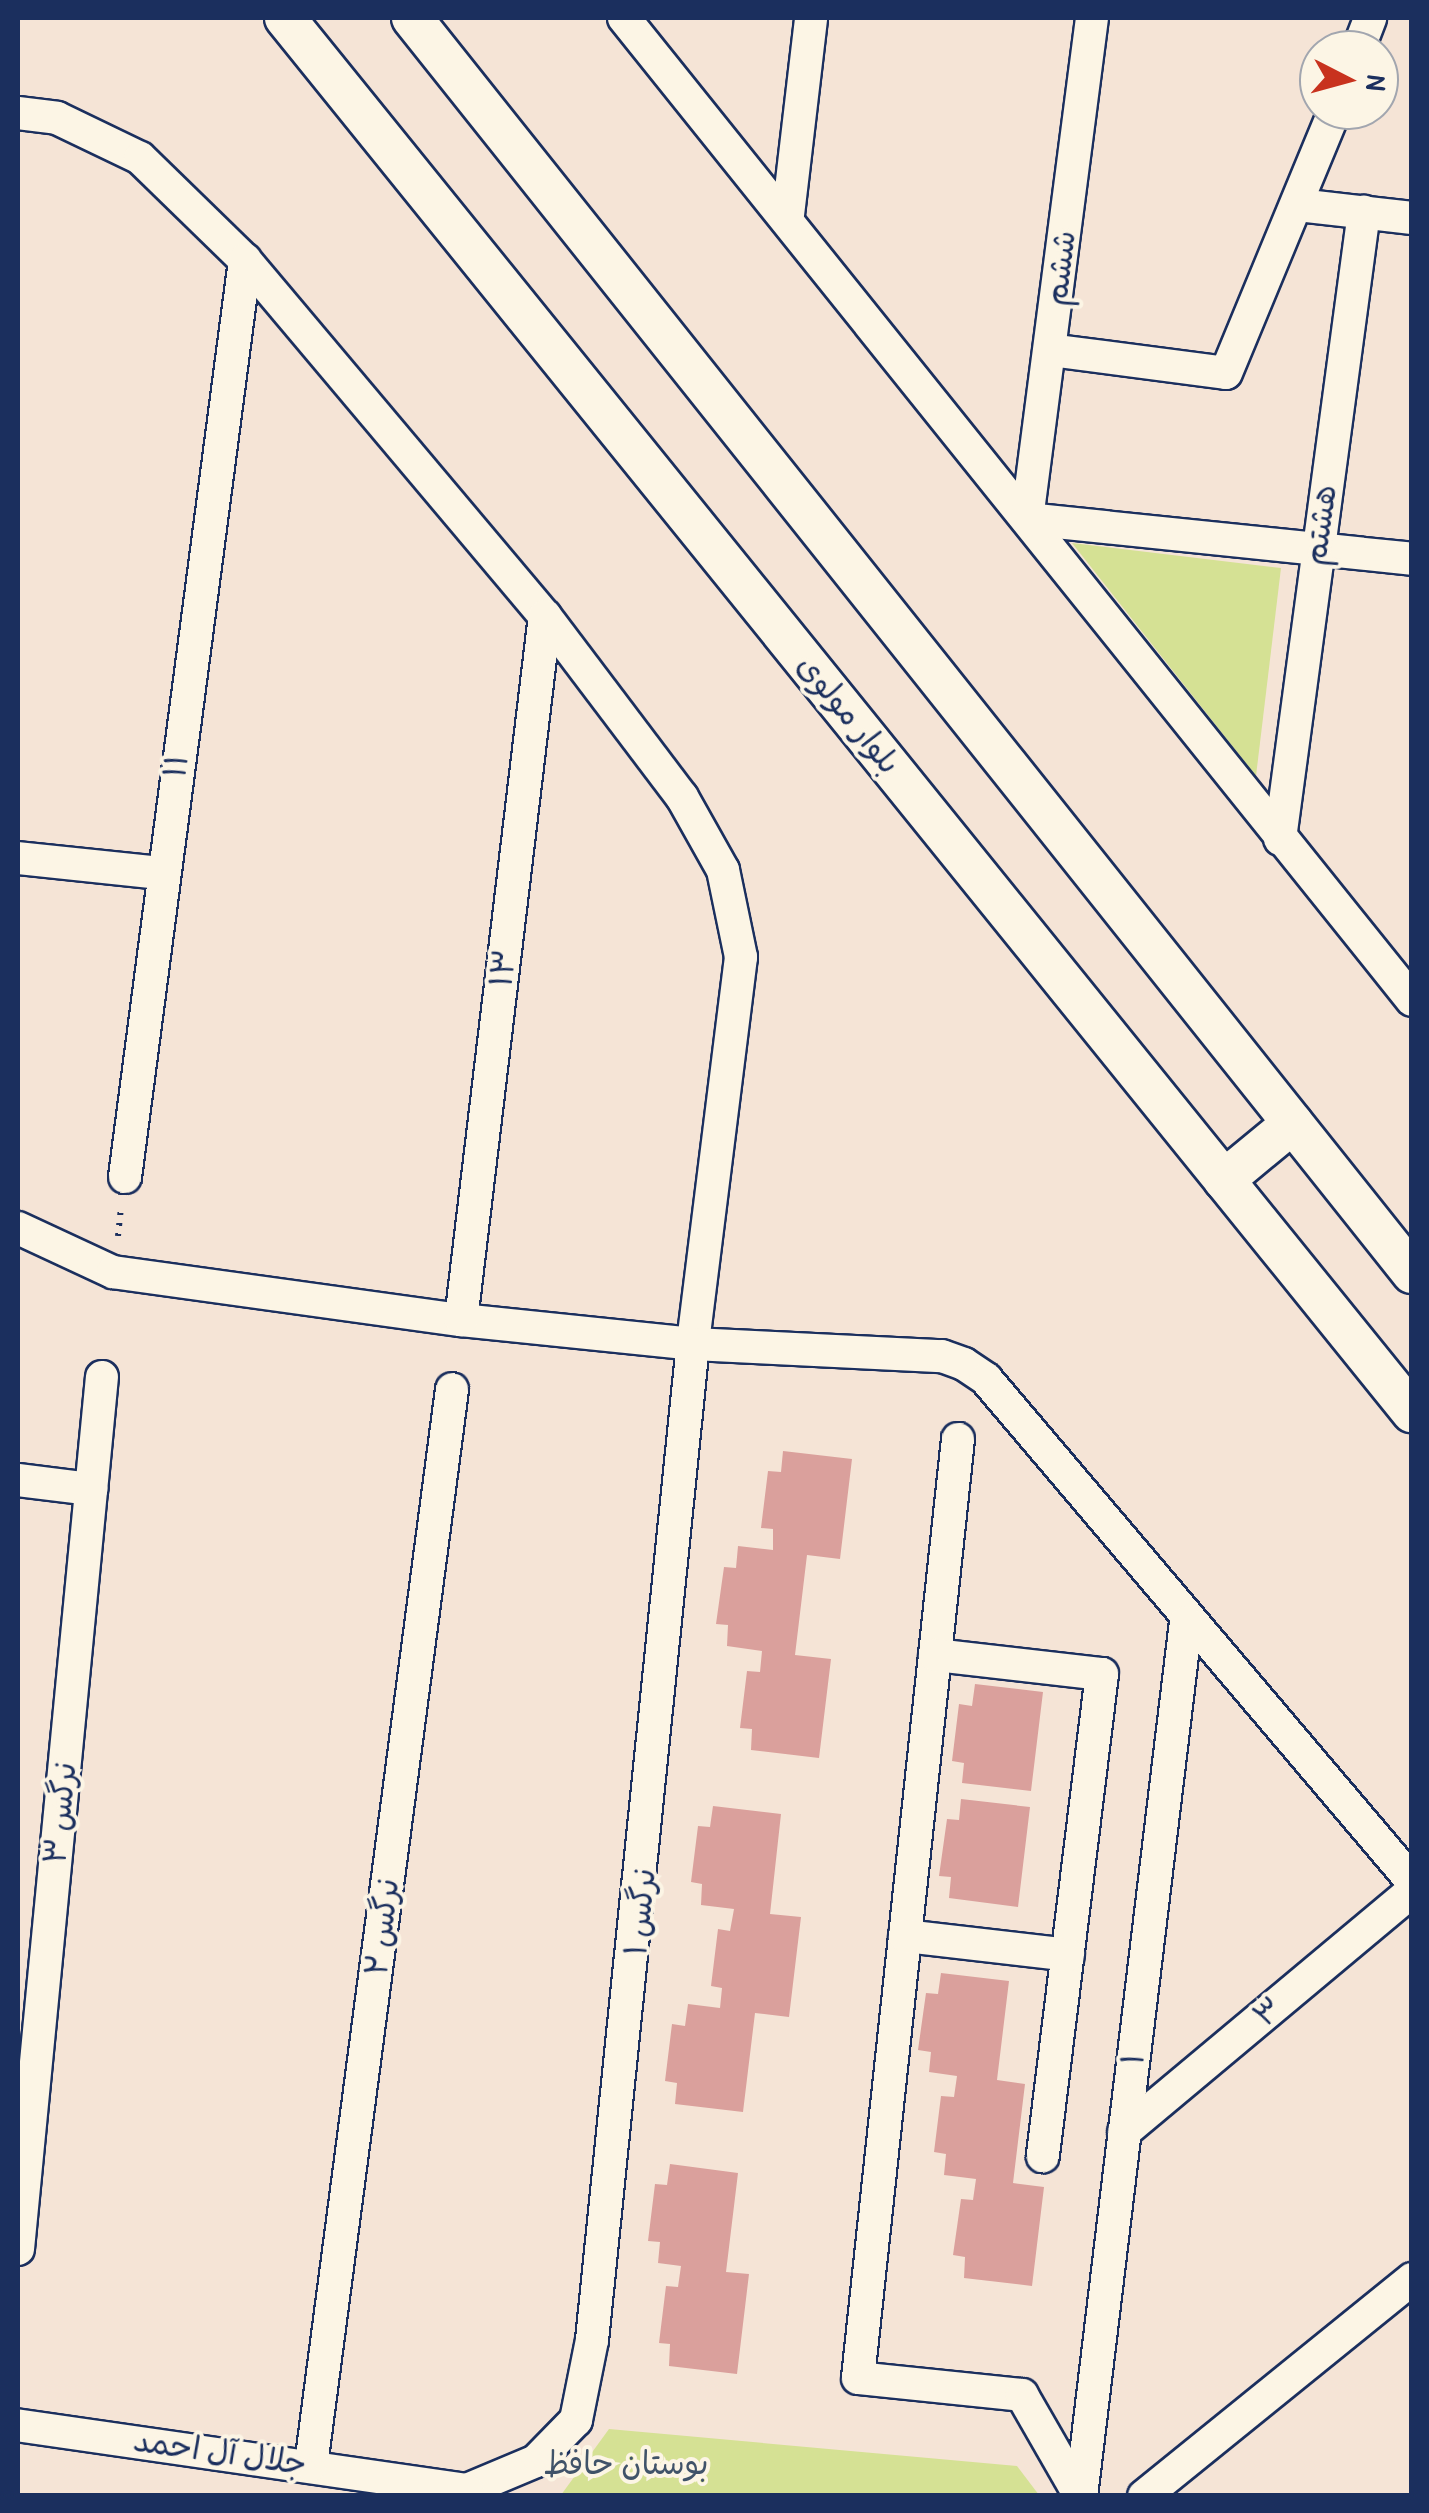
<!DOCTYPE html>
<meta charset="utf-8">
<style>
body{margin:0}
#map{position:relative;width:1429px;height:2513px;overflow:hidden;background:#f5e4d6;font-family:"Patrick Hand","Playpen Sans Arabic",sans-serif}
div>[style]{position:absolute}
.green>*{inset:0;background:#d5e194}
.building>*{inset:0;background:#daa09c}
.path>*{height:6px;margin-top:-3px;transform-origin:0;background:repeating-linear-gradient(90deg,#1b2f5e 0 2.5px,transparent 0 10.5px)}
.roads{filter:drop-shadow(2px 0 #1b2f5e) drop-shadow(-2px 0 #1b2f5e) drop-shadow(0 2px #1b2f5e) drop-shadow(0 -2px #1b2f5e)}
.minor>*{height:32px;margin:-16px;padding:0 16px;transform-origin:16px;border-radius:16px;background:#fcf5e5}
.tertiary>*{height:40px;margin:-20px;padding:0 20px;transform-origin:20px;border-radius:20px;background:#fcf5e5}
span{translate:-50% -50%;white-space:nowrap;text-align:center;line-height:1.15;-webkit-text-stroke:8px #fcf5e5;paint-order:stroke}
.street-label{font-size:32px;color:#1b2f5e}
.park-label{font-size:32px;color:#405369}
.frame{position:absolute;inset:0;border:20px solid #1b2f5e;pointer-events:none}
.north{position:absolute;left:1299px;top:30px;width:100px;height:100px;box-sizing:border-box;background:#fcf5e5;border:2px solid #a2a6af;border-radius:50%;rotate:96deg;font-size:28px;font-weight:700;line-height:40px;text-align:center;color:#1b2f5e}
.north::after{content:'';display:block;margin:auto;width:35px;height:45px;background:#c8321e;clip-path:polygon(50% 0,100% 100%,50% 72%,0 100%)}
</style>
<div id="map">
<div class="green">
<i style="clip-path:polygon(1072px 543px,1281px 568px,1256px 776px)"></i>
<i style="clip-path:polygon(609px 2429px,1017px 2466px,1039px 2495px,561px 2495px)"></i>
</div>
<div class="building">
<i style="clip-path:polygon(783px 1451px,852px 1459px,840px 1559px,807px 1555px,795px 1655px,831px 1659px,819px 1758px,751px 1750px,752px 1729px,740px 1728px,747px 1671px,760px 1672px,762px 1651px,727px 1646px,728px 1625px,716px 1624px,724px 1567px,736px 1568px,738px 1546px,773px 1550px,773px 1529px,761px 1528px,768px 1471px,781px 1472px)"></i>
<i style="clip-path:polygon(975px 1684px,1043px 1692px,1031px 1791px,962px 1783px,964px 1763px,952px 1761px,959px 1704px,972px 1706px)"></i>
<i style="clip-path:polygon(961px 1799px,1030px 1807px,1018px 1907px,949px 1898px,951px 1877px,939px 1876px,947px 1819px,959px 1820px)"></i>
<i style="clip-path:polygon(713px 1806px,781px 1814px,770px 1914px,801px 1917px,789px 2017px,755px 2013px,743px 2112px,675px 2104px,677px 2083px,665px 2081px,672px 2024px,685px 2026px,688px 2004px,720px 2008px,722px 1988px,711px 1986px,718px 1929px,730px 1931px,734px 1909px,701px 1905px,702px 1884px,691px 1882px,698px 1826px,710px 1827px)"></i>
<i style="clip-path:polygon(941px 1973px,1009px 1981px,997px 2080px,1025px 2084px,1013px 2183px,1044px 2187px,1032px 2286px,964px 2278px,965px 2257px,953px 2255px,961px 2199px,973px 2200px,976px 2179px,944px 2175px,946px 2154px,934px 2152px,941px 2096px,954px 2097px,957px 2076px,929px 2072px,931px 2052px,918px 2050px,926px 1993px,938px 1994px)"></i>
<i style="clip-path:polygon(670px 2164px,738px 2173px,726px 2272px,749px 2274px,737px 2374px,669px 2366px,670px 2344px,659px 2343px,666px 2286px,678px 2287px,681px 2266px,658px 2263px,660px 2242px,648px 2241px,655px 2184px,667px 2185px)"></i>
</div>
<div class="path">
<i style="left:118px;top:1236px;width:28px;rotate:-84deg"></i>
</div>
<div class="roads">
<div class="minor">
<i style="left:624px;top:18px;width:1259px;rotate:51.25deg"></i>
<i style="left:1092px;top:18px;width:505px;rotate:97.39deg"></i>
<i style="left:1027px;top:519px;width:387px;rotate:5.9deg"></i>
<i style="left:1358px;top:50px;width:34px;rotate:-69deg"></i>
<i style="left:18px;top:113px;width:39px;rotate:7deg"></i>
<i style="left:57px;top:118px;width:92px;rotate:25.7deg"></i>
<i style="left:140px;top:158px;width:146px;rotate:44.2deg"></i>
<i style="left:245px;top:260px;width:466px;rotate:49.9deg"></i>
<i style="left:545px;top:616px;width:227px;rotate:52.9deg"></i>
<i style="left:682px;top:797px;width:84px;rotate:60.7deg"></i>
<i style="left:723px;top:870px;width:89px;rotate:78.3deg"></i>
<i style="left:741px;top:957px;width:390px;rotate:97.1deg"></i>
<i style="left:693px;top:1344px;width:1001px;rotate:95.79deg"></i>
<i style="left:592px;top:2340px;width:82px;rotate:101.3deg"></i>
<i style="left:576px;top:2420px;width:57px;rotate:134.3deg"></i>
<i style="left:536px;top:2461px;width:75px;rotate:157.2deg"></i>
<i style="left:467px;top:2490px;width:454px;rotate:-171.8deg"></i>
<i style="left:1298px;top:205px;width:115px;rotate:6.5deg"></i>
<i style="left:788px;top:215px;width:198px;rotate:-83.3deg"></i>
<i style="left:1050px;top:350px;width:177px;rotate:7.4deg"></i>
<i style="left:1226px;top:373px;width:285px;rotate:-67.5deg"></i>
<i style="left:1280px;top:839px;width:633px;rotate:-82.37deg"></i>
<i style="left:18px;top:858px;width:144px;rotate:6deg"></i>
<i style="left:125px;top:1177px;width:925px;rotate:-82.54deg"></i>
<i style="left:18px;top:1228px;width:105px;rotate:24.9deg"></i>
<i style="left:113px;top:1272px;width:351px;rotate:7.9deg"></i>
<i style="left:461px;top:1320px;width:233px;rotate:5.9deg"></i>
<i style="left:693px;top:1344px;width:249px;rotate:2.8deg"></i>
<i style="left:942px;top:1356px;width:23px;rotate:20deg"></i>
<i style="left:964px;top:1364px;width:27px;rotate:34deg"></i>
<i style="left:986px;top:1379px;width:658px;rotate:49.68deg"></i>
<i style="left:461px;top:1320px;width:709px;rotate:-83.2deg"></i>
<i style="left:958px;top:1439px;width:944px;rotate:96.08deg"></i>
<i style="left:858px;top:2378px;width:165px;rotate:5.9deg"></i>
<i style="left:1022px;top:2395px;width:116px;rotate:60.1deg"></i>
<i style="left:18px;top:1480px;width:74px;rotate:7deg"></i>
<i style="left:935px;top:1655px;width:168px;rotate:6.5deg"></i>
<i style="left:1102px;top:1674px;width:486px;rotate:97deg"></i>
<i style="left:905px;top:1936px;width:164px;rotate:6.6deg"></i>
<i style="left:1124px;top:2132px;width:376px;rotate:-39.9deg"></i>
<i style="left:18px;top:2249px;width:876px;rotate:-84.5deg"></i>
<i style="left:311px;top:2465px;width:1085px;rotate:-82.53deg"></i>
<i style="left:1081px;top:2496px;width:880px;rotate:-83.15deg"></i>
<i style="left:1144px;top:2496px;width:345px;rotate:-39deg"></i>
</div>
<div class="tertiary">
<i style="left:285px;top:18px;width:1793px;rotate:51.05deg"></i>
<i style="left:412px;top:18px;width:1605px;rotate:51.45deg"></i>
<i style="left:1224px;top:1180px;width:89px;rotate:-39.6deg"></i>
</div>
</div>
<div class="street-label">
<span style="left:1060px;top:268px;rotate:-83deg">ششم</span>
<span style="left:1320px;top:525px;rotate:-82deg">هشتم</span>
<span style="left:849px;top:714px;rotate:51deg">بلوار مولوی</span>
<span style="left:176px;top:766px;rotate:-82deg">۱۱</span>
<span style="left:503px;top:968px;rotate:-83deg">۱۳</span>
<span style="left:60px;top:1813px;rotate:-84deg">نرگس ۳</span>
<span style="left:640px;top:1912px;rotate:-84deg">نرگس ۱</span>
<span style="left:382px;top:1927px;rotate:-83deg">نرگس ۲</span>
<span style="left:1268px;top:2012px;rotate:-40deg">۳</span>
<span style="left:1133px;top:2059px;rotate:-83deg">۱</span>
<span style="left:220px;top:2452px;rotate:8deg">جلال آل احمد</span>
</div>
<div class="park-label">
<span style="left:626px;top:2463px">بوستان حافظ</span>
</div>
<div class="frame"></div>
<div class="north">N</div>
</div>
